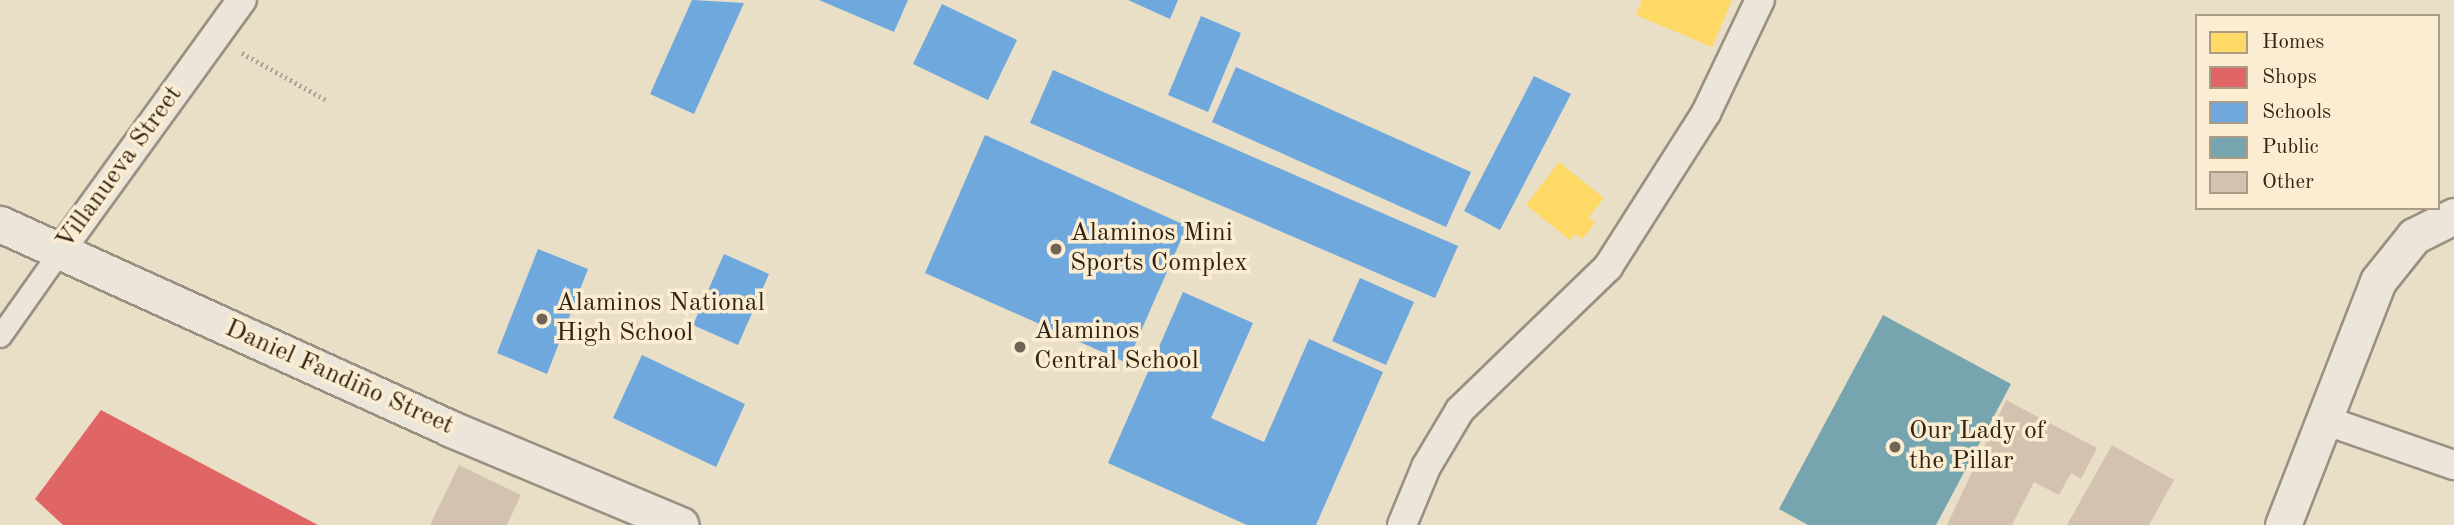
<!DOCTYPE html>
<meta charset="utf-8">
<style>
body{margin:0}
#map{position:relative;width:2454px;height:525px;overflow:hidden;background:#e9dec6;font-family:"Old Standard TT",serif}
div>[style]{position:absolute}
.homes>*{inset:0;background:#ffd966}
.shops>*{inset:0;background:#e06666}
.schools>*{inset:0;background:#6fa8dc}
.public>*{inset:0;background:#76a5af}
.building>*{inset:0;background:#d4c2b1}
.path>*{height:4.5px;margin-top:-2.25px;transform-origin:0;background:repeating-linear-gradient(90deg,#a9a39a 0 2px,transparent 0 5.5px)}
.roads{filter:drop-shadow(2px 0 #999082) drop-shadow(-2px 0 #999082) drop-shadow(0 2px #999082) drop-shadow(0 -2px #999082)}
.pedestrian>*{height:21px;margin:-10.5px;padding:0 10.5px;transform-origin:10.5px;border-radius:10.5px;background:#ece6da}
.minor>*{height:28px;margin:-14px;padding:0 14px;transform-origin:14px;border-radius:14px;background:#ece6da}
.tertiary>*{height:35px;margin:-17.5px;padding:0 17.5px;transform-origin:17.5px;border-radius:17.5px;background:#ece6da}
.dots>*{width:19px;height:19px;translate:-50% -50%;box-sizing:border-box;border:4px solid #faedd1;border-radius:50%}
span{translate:-50% -50%;white-space:nowrap;text-align:center;line-height:1.15;-webkit-text-stroke:7px #faedd1;paint-order:stroke}
.street-label{font-size:26px;color:#322216}
.poi-label{font-size:26px;color:#322216}
.left{translate:0 -50%;text-align:left}
.legend{position:absolute;left:2195px;top:14px;width:245px;height:196px;box-sizing:border-box;background:#faedd1;border:2px solid #aa9c86;margin:0;padding:9px 12px;list-style:none;font-size:21px;color:#322216}
.legend li{display:flex;align-items:center;gap:14px;height:35px}
.legend b{width:35px;border:2px solid #aa9c86}
</style>
<div id="map">
<div class="homes">
<i style="clip-path:polygon(1642px 0,1732px 0,1712px 47px,1636px 15px)"></i>
<i style="clip-path:polygon(1559px 162px,1604px 198px,1589px 217px,1595px 223px,1582px 239px,1575px 234px,1570px 240px,1526px 205px)"></i>
</div>
<div class="shops">
<i style="clip-path:polygon(101px 410px,318px 525px,63px 525px,35px 499px)"></i>
</div>
<div class="schools">
<i style="clip-path:polygon(692px 0,744px 3px,694px 114px,650px 94px)"></i>
<i style="clip-path:polygon(819px 0,908px 0,894px 32px)"></i>
<i style="clip-path:polygon(1128px 0,1178px 0,1170px 19px)"></i>
<i style="clip-path:polygon(942px 4px,1017px 40px,988px 100px,913px 64px)"></i>
<i style="clip-path:polygon(1201px 16px,1241px 33px,1208px 112px,1168px 95px)"></i>
<i style="clip-path:polygon(1236px 67px,1471px 172px,1446px 227px,1212px 122px)"></i>
<i style="clip-path:polygon(1053px 70px,1458px 246px,1435px 298px,1030px 123px)"></i>
<i style="clip-path:polygon(1534px 76px,1571px 94px,1500px 230px,1464px 211px)"></i>
<i style="clip-path:polygon(985px 135px,1187px 226px,1127px 363px,925px 273px)"></i>
<i style="clip-path:polygon(538px 249px,588px 269px,547px 374px,497px 353px)"></i>
<i style="clip-path:polygon(724px 254px,769px 274px,738px 345px,693px 325px)"></i>
<i style="clip-path:polygon(1360px 278px,1414px 302px,1386px 365px,1332px 341px)"></i>
<i style="clip-path:polygon(1183px 292px,1253px 323px,1211px 418px,1264px 442px,1309px 339px,1383px 372px,1316px 525px,1247px 525px,1108px 463px)"></i>
<i style="clip-path:polygon(642px 355px,745px 404px,716px 467px,613px 418px)"></i>
</div>
<div class="public">
<i style="clip-path:polygon(1883px 315px,2011px 384px,1936px 525px,1808px 525px,1779px 509px)"></i>
</div>
<div class="building">
<i style="clip-path:polygon(2006px 400px,2097px 448px,2081px 479px,2071px 473px,2059px 495px,2034px 482px,2012px 525px,1947px 525px)"></i>
<i style="clip-path:polygon(2112px 445px,2174px 480px,2149px 525px,2067px 525px)"></i>
<i style="clip-path:polygon(459px 465px,521px 495px,507px 525px,430px 525px)"></i>
</div>
<div class="path">
<i style="left:242px;top:53px;width:98px;rotate:29.2deg"></i>
</div>
<div class="roads">
<div class="pedestrian">
<i style="left:0;top:336px;width:104px;rotate:-54.8deg"></i>
</div>
<div class="minor">
<i style="left:60px;top:251px;width:310px;rotate:-54.1deg"></i>
<i style="left:2324px;top:420px;width:138px;rotate:19.1deg"></i>
<i style="left:1402px;top:525px;width:63px;rotate:-67.5deg"></i>
<i style="left:1426px;top:467px;width:66px;rotate:-59.2deg"></i>
<i style="left:1460px;top:410px;width:206px;rotate:-44deg"></i>
<i style="left:1608px;top:267px;width:183px;rotate:-57.5deg"></i>
<i style="left:1706px;top:113px;width:125px;rotate:-64.5deg"></i>
</div>
<div class="tertiary">
<i style="left:0;top:224px;width:493px;rotate:24.4deg"></i>
<i style="left:449px;top:428px;width:251px;rotate:22.7deg"></i>
<i style="left:2283px;top:525px;width:262px;rotate:-68.7deg"></i>
<i style="left:2378px;top:281px;width:58px;rotate:-51.3deg"></i>
<i style="left:2414px;top:236px;width:45px;rotate:-26.6deg"></i>
</div>
</div>
<div class="dots">
<i style="left:1056px;top:249px;background:#726454"></i>
<i style="left:542px;top:319px;background:#726454"></i>
<i style="left:1020px;top:347px;background:#726454"></i>
<i style="left:1895px;top:447px;background:#726454"></i>
</div>
<div class="street-label">
<span style="left:120px;top:168px;rotate:-54deg">Villanueva Street</span>
<span style="left:339px;top:378px;rotate:24deg">Daniel Fandiño Street</span>
</div>
<div class="poi-label">
<span class="left" style="left:1070px;top:249px">Alaminos Mini<br>Sports Complex</span>
<span class="left" style="left:556px;top:319px">Alaminos National<br>High School</span>
<span class="left" style="left:1034px;top:347px">Alaminos<br>Central School</span>
<span class="left" style="left:1909px;top:447px">Our Lady of<br>the Pillar</span>
</div>
<ul class="legend">
<li><b style="height:19px;background:#ffd966"></b>Homes</li>
<li><b style="height:19px;background:#e06666"></b>Shops</li>
<li><b style="height:19px;background:#6fa8dc"></b>Schools</li>
<li><b style="height:19px;background:#76a5af"></b>Public</li>
<li><b style="height:19px;background:#d4c2b1"></b>Other</li>
</ul>
</div>
